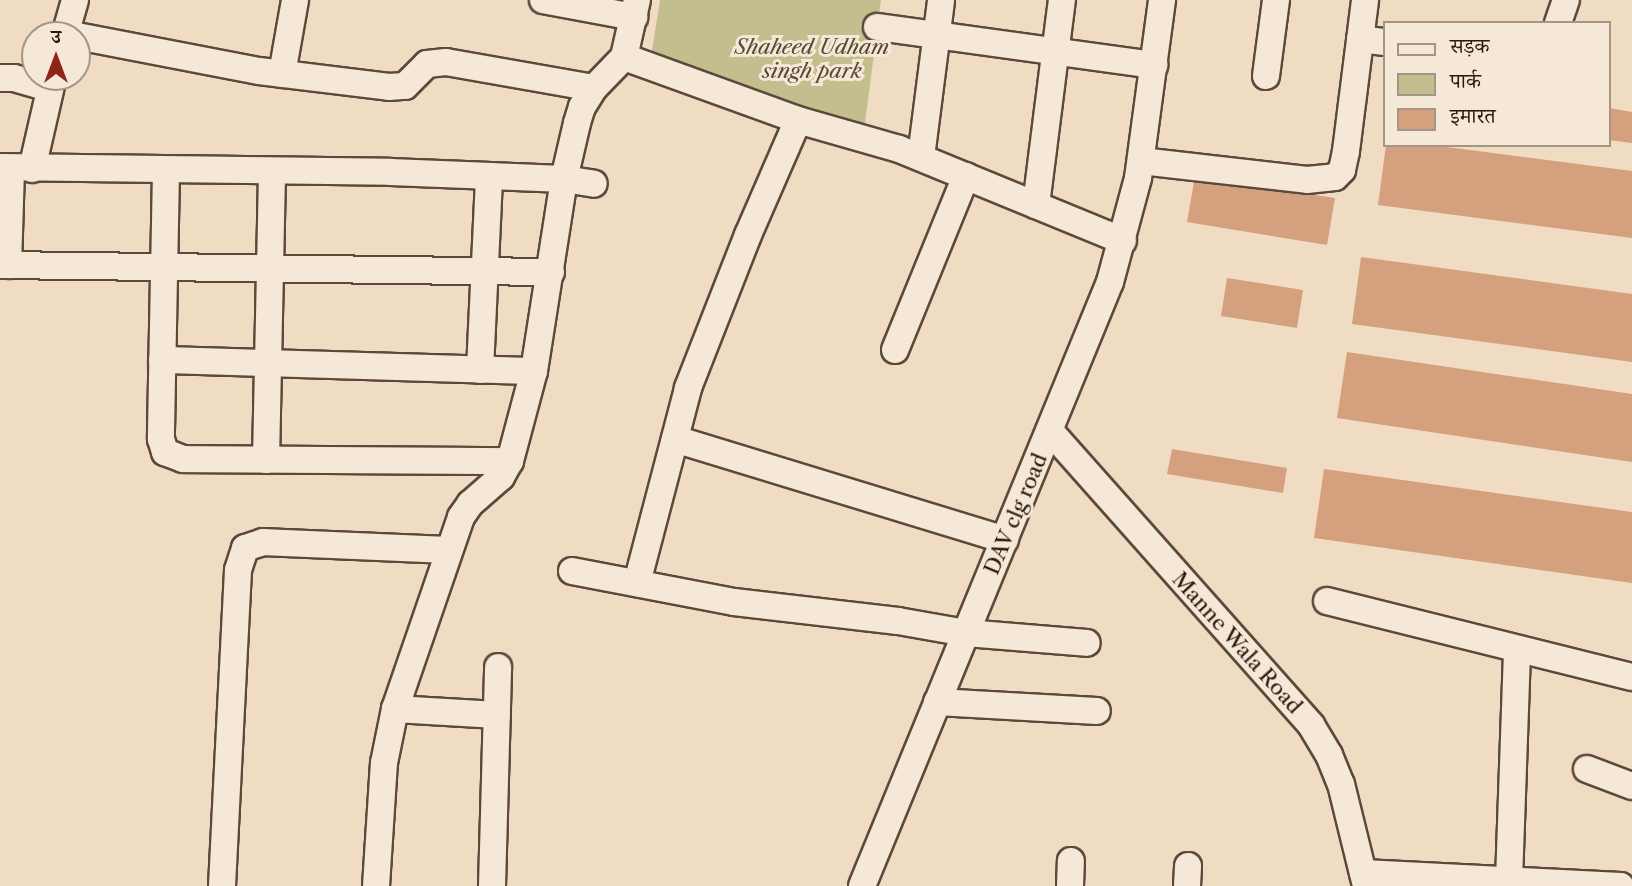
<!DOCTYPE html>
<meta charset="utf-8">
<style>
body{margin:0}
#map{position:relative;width:1632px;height:886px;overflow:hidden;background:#f0dcc2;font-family:"Libre Caslon Text","Noto Serif Devanagari",serif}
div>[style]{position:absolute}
.green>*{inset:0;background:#c2be8e}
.building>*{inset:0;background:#d5a07d}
.roads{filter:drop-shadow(2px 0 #5c493b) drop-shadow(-2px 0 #5c493b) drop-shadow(0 2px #5c493b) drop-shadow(0 -2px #5c493b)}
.minor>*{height:26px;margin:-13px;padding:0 13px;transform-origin:13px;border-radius:13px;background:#f5e8d7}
span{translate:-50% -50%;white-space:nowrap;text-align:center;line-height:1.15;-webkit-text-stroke:6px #f5e8d7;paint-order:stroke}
.park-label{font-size:21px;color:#584a34;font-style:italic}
.street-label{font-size:21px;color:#2b180e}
.legend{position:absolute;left:1383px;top:21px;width:228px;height:126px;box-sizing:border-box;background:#f5e8d7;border:2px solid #a49587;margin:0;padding:9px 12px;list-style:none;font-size:21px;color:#2b180e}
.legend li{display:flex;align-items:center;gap:14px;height:35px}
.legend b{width:35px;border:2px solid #a49587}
.north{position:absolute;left:21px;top:21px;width:70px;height:70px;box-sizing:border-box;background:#f5e8d7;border:2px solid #a49587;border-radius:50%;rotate:0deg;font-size:19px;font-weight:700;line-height:28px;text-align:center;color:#2b180e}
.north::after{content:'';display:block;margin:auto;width:24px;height:32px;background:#8f2418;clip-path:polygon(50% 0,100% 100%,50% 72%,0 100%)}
</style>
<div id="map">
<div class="green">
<i style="clip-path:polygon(660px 0,881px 0,862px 146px,651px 57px)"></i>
</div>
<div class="building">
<i style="clip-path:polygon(1609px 108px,1632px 112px,1632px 143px,1609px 140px)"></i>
<i style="clip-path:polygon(1386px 145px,1431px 145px,1632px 171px,1632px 238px,1378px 205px)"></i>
<i style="clip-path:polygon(1195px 176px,1335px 198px,1327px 245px,1187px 222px)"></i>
<i style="clip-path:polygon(1361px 257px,1632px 294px,1632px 362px,1352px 324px)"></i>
<i style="clip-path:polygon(1227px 278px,1303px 290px,1297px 328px,1221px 316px)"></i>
<i style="clip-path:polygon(1347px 352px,1632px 394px,1632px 462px,1337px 418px)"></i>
<i style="clip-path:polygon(1172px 449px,1287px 468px,1283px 493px,1167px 474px)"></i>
<i style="clip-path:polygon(1324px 469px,1632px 512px,1632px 583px,1314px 538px)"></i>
</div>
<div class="roads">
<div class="minor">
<i style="left:543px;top:0;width:93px;rotate:10.6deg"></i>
<i style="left:1558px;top:23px;width:24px;rotate:-71deg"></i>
<i style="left:877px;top:27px;width:280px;rotate:7.8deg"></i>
<i style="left:65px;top:35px;width:36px;rotate:-74deg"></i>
<i style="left:77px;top:36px;width:185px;rotate:10.9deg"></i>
<i style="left:259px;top:71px;width:131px;rotate:7deg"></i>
<i style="left:389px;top:87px;width:16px;rotate:-4deg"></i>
<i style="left:405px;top:86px;width:31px;rotate:-45deg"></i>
<i style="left:427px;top:64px;width:19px;rotate:-6deg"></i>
<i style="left:446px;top:62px;width:150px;rotate:10deg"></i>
<i style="left:1360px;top:39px;width:25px;rotate:7deg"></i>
<i style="left:624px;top:57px;width:185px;rotate:19.9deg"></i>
<i style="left:798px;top:120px;width:105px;rotate:16deg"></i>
<i style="left:899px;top:149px;width:242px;rotate:22.3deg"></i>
<i style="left:282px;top:74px;width:75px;rotate:-80deg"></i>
<i style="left:1266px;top:76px;width:77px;rotate:-82.5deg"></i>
<i style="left:0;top:78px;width:14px"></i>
<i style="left:14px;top:78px;width:37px;rotate:16deg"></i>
<i style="left:921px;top:157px;width:158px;rotate:-82.7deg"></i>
<i style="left:1141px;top:161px;width:167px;rotate:6.5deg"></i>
<i style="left:1307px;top:180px;width:28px;rotate:-6deg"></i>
<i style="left:1335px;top:177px;width:10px;rotate:-45deg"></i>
<i style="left:1342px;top:170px;width:19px;rotate:-78deg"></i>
<i style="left:1346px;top:151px;width:152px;rotate:-82.8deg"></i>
<i style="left:0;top:167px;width:390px;rotate:0.7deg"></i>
<i style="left:390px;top:172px;width:174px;rotate:2.3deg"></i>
<i style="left:564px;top:179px;width:30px;rotate:9deg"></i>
<i style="left:32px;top:169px;width:94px;rotate:-77.1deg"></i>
<i style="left:166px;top:171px;width:268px;rotate:91.1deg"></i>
<i style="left:161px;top:439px;width:14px;rotate:73deg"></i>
<i style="left:165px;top:452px;width:19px;rotate:21deg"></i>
<i style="left:183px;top:459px;width:327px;rotate:0.4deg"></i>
<i style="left:1036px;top:205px;width:207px;rotate:-82.8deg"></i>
<i style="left:0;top:265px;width:551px;rotate:0.73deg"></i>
<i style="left:8px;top:265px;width:97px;rotate:-88.2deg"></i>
<i style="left:895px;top:350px;width:188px;rotate:-67.8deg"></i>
<i style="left:162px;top:360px;width:372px;rotate:1.7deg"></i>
<i style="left:480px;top:370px;width:194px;rotate:-87.3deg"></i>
<i style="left:1051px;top:432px;width:392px;rotate:48.4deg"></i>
<i style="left:1311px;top:725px;width:35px;rotate:59deg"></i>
<i style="left:1329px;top:755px;width:31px;rotate:68deg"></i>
<i style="left:1341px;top:784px;width:105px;rotate:76.2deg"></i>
<i style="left:675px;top:439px;width:345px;rotate:17deg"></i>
<i style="left:266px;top:460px;width:288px;rotate:-88.8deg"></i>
<i style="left:572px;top:571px;width:165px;rotate:10.8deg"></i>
<i style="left:734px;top:602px;width:165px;rotate:6.6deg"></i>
<i style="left:898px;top:621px;width:69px;rotate:10deg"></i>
<i style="left:966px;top:633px;width:121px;rotate:4.7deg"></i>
<i style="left:637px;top:583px;width:202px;rotate:-75.3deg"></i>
<i style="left:688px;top:388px;width:164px;rotate:-68.6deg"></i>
<i style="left:748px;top:235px;width:125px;rotate:-66.5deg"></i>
<i style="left:1327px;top:601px;width:314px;rotate:14deg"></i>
<i style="left:937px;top:702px;width:160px;rotate:3.2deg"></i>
<i style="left:395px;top:709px;width:102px;rotate:3.4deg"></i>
<i style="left:1587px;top:769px;width:48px;rotate:20.7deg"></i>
<i style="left:1363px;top:873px;width:258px;rotate:2.9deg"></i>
<i style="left:1509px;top:881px;width:232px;rotate:-88deg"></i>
<i style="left:222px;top:886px;width:316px;rotate:-87.1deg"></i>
<i style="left:238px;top:570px;width:23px;rotate:-72deg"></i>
<i style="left:245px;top:548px;width:19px;rotate:-18deg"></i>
<i style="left:263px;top:542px;width:184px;rotate:2.5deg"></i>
<i style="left:376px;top:886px;width:123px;rotate:-86.3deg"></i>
<i style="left:384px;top:763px;width:55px;rotate:-78.5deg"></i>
<i style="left:395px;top:709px;width:203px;rotate:-71deg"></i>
<i style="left:461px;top:517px;width:16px;rotate:-55deg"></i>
<i style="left:470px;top:504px;width:41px;rotate:-41.1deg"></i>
<i style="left:501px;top:477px;width:18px;rotate:-61deg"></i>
<i style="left:510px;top:461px;width:93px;rotate:-75.1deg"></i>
<i style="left:534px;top:371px;width:194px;rotate:-81.1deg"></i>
<i style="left:564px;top:179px;width:57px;rotate:-76.9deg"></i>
<i style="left:577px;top:123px;width:17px;rotate:-73deg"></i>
<i style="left:582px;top:107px;width:22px;rotate:-58deg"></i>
<i style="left:594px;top:88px;width:43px;rotate:-45.9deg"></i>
<i style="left:624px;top:57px;width:58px;rotate:-77.2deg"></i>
<i style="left:492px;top:886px;width:219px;rotate:-88.4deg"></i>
<i style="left:862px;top:886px;width:653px;rotate:-67.68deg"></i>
<i style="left:1110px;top:282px;width:108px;rotate:-74.9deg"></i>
<i style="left:1138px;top:178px;width:180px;rotate:-82.3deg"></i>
<i style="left:1070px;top:886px;width:25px;rotate:-88deg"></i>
<i style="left:1187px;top:886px;width:20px;rotate:-87deg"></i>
</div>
</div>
<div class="park-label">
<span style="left:812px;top:59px">Shaheed Udham<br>singh park</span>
</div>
<div class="street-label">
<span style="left:1016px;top:514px;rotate:-67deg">DAV clg road</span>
<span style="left:1237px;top:643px;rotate:48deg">Manne Wala Road</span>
</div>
<ul class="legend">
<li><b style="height:9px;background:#f5e8d7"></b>सड़क</li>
<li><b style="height:19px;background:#c2be8e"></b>पार्क</li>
<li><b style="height:19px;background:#d5a07d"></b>इमारत</li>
</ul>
<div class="north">उ</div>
</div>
